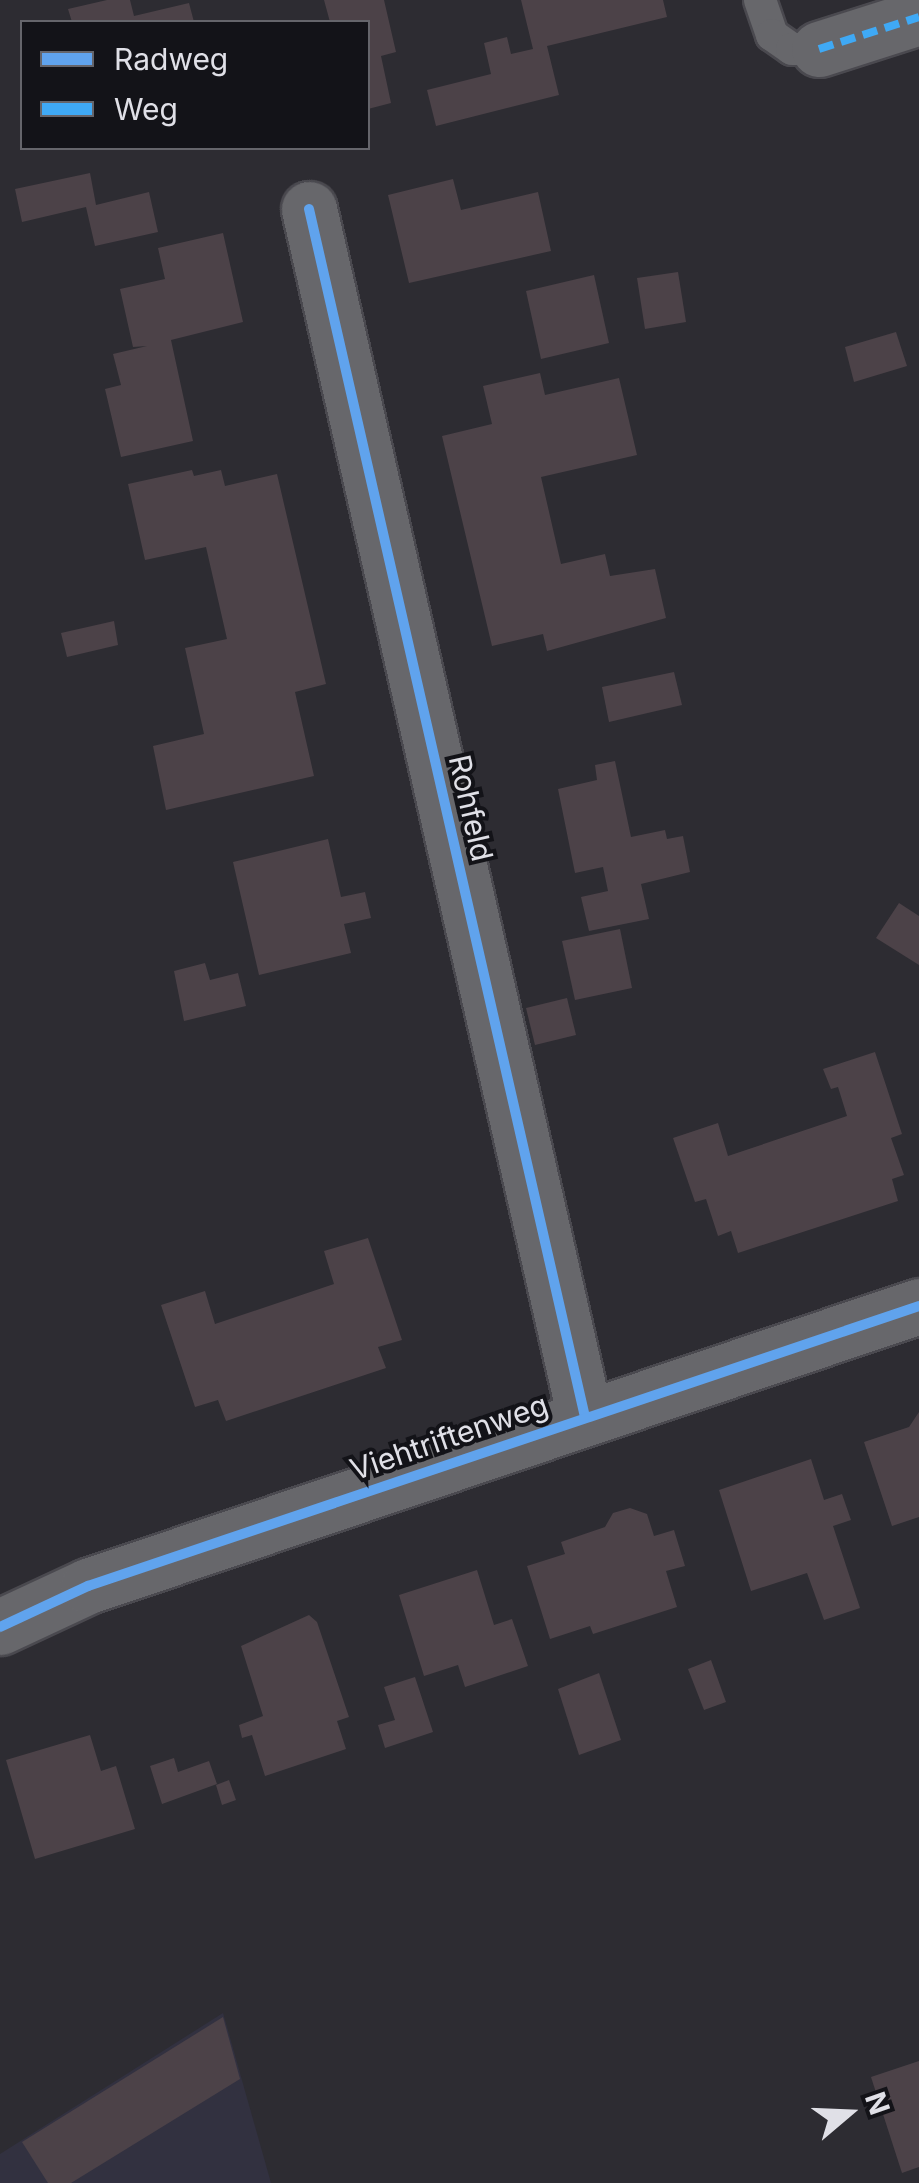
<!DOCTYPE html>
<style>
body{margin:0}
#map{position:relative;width:919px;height:2183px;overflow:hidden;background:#2d2c32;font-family:Inter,sans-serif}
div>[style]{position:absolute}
.built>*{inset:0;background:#323140}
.building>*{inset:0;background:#4c4248}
.roads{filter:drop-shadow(2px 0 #4a494f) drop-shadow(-2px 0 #4a494f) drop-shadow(0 2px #4a494f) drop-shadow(0 -2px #4a494f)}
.service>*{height:32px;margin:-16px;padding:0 16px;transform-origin:16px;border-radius:16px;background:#67676b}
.minor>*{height:55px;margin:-27.5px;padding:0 27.5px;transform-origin:27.5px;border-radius:27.5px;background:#67676b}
.quiet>*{height:8px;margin-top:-4px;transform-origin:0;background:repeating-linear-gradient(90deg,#3fa9f5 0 15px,transparent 0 23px)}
.cycleway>*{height:10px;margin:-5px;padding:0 5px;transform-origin:5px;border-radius:5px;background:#60a3ed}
span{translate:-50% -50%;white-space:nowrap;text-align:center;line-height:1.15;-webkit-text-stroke:8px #131318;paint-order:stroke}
.street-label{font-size:30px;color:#e0e0e7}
.legend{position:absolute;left:20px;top:20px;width:350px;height:130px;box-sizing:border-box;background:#131318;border:2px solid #65656b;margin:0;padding:12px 18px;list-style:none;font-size:30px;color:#e0e0e7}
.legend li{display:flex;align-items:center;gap:20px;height:50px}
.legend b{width:50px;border:2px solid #65656b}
.north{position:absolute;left:799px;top:2063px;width:100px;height:100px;-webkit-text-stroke:8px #131318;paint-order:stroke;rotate:71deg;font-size:28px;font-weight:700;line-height:40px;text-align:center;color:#e0e0e7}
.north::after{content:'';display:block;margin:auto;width:35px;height:45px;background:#e0e0e7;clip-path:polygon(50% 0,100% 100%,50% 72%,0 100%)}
</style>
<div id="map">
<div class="built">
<i style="clip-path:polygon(223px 2013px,271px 2183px,0 2183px,0 2154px)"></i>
</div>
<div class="building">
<i style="clip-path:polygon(107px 0,130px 0,134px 16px,189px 3px,194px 22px,72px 22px,68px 9px)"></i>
<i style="clip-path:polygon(324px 0,384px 0,396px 52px,381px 56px,391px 103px,368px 109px,368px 22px,330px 22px)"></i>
<i style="clip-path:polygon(521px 0,663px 0,667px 17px,547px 46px,559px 95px,436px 126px,427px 90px,491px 74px,484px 43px,507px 37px,511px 54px,533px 49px)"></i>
<i style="clip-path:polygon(90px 173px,96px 205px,149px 192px,158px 232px,95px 246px,86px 207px,22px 222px,15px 189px)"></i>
<i style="clip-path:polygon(453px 179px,461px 210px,538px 192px,551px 251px,409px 283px,388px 195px)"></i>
<i style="clip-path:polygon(223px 233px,243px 322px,171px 340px,193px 441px,121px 457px,105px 389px,121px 385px,113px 354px,147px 346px,133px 347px,120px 289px,165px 279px,158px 248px)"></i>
<i style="clip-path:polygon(678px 272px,686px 322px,645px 329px,637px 278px)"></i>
<i style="clip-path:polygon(594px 275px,609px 343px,541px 359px,526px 291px)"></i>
<i style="clip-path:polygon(896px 332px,907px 366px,854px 382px,845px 347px)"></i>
<i style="clip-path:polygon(540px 373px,545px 395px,619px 378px,637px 455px,541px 477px,561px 564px,605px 554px,610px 576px,655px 569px,666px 618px,547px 651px,543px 634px,492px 646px,442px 436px,492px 424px,483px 386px)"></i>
<i style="clip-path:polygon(192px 470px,194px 476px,221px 470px,225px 486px,277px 474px,326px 684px,295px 692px,314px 776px,166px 810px,153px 746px,204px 734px,185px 648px,227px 639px,206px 547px,145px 560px,128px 484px)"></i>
<i style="clip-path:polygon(114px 621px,118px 645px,67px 657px,61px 633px)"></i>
<i style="clip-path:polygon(674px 672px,682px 705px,609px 722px,602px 687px)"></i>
<i style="clip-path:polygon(615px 761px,631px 837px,665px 830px,667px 839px,683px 836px,690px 872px,641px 884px,649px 919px,589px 931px,581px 897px,608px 891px,603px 867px,575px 873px,558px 789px,597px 780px,595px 765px)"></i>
<i style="clip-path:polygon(328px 839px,341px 897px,365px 892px,371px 918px,344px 924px,351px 953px,259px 975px,233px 862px)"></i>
<i style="clip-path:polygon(899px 903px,919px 916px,919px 965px,876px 938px)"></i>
<i style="clip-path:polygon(620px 929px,632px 988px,575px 1000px,562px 941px)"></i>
<i style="clip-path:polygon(205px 963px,210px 980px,238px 973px,246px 1006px,184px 1021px,174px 971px)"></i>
<i style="clip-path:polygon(567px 998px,576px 1035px,535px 1045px,526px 1008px)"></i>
<i style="clip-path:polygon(875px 1052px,902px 1134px,891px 1138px,904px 1175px,892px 1179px,898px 1201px,738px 1253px,731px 1231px,718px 1236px,706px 1199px,695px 1202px,673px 1138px,718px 1123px,728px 1156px,847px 1116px,838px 1087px,831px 1089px,823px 1069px)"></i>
<i style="clip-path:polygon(368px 1238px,402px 1340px,378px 1347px,386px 1368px,226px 1421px,218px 1400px,195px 1407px,161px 1305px,205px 1291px,215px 1324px,334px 1284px,324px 1251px)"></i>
<i style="clip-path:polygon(919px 1412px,919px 1517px,892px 1526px,864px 1442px,909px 1427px)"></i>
<i style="clip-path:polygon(811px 1459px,824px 1500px,842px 1494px,851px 1520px,833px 1526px,860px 1608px,824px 1620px,807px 1573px,751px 1591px,719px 1490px)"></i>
<i style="clip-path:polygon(630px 1508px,647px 1514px,654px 1536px,674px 1530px,685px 1566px,666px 1571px,677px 1607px,593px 1634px,590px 1626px,550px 1639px,527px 1566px,565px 1554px,561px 1542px,605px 1527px,613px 1513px)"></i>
<i style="clip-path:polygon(477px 1570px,494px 1625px,512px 1619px,528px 1666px,465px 1687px,458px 1665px,424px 1676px,399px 1595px)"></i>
<i style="clip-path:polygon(309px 1615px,317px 1622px,349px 1717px,337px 1721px,346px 1749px,265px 1776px,252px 1735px,242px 1738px,239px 1725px,263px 1716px,241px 1646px)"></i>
<i style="clip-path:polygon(711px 1660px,726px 1702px,704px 1710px,688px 1669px)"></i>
<i style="clip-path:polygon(599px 1673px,621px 1740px,579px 1755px,558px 1689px)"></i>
<i style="clip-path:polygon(415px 1677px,433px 1732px,385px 1748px,378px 1725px,395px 1720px,384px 1687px)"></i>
<i style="clip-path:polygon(90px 1735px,101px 1771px,116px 1766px,135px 1829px,35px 1859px,6px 1760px)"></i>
<i style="clip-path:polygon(174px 1758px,178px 1772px,209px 1761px,217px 1784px,162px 1804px,150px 1766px)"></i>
<i style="clip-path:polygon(229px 1780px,236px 1800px,222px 1805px,216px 1785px)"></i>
<i style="clip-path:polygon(223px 2017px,240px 2079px,71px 2183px,48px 2183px,22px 2142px)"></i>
<i style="clip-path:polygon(919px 2061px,919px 2167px,902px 2173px,871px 2077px)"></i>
</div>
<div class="roads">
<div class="service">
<i style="left:760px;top:0;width:37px;rotate:71deg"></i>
<i style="left:772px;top:35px;width:24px;rotate:35deg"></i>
<i style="left:792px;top:49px;width:27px"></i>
</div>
<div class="minor">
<i style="left:819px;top:49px;width:105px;rotate:-17.7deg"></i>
<i style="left:309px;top:209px;width:1239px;rotate:77.13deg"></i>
<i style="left:0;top:1627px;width:97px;rotate:-25deg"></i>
<i style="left:88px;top:1586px;width:877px;rotate:-18.62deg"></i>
</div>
</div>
<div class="quiet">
<i style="left:819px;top:49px;width:105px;rotate:-17.7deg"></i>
</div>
<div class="cycleway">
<i style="left:309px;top:209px;width:1239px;rotate:77.13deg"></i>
<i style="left:0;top:1627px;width:97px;rotate:-25deg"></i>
<i style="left:88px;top:1586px;width:877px;rotate:-18.62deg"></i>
</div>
<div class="street-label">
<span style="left:471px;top:808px;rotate:77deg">Rohfeld</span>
<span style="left:449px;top:1437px;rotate:-19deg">Viehtriftenweg</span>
</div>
<ul class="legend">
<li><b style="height:12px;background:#60a3ed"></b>Radweg</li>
<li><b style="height:12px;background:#3fa9f5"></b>Weg</li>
</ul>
<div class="north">N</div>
</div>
